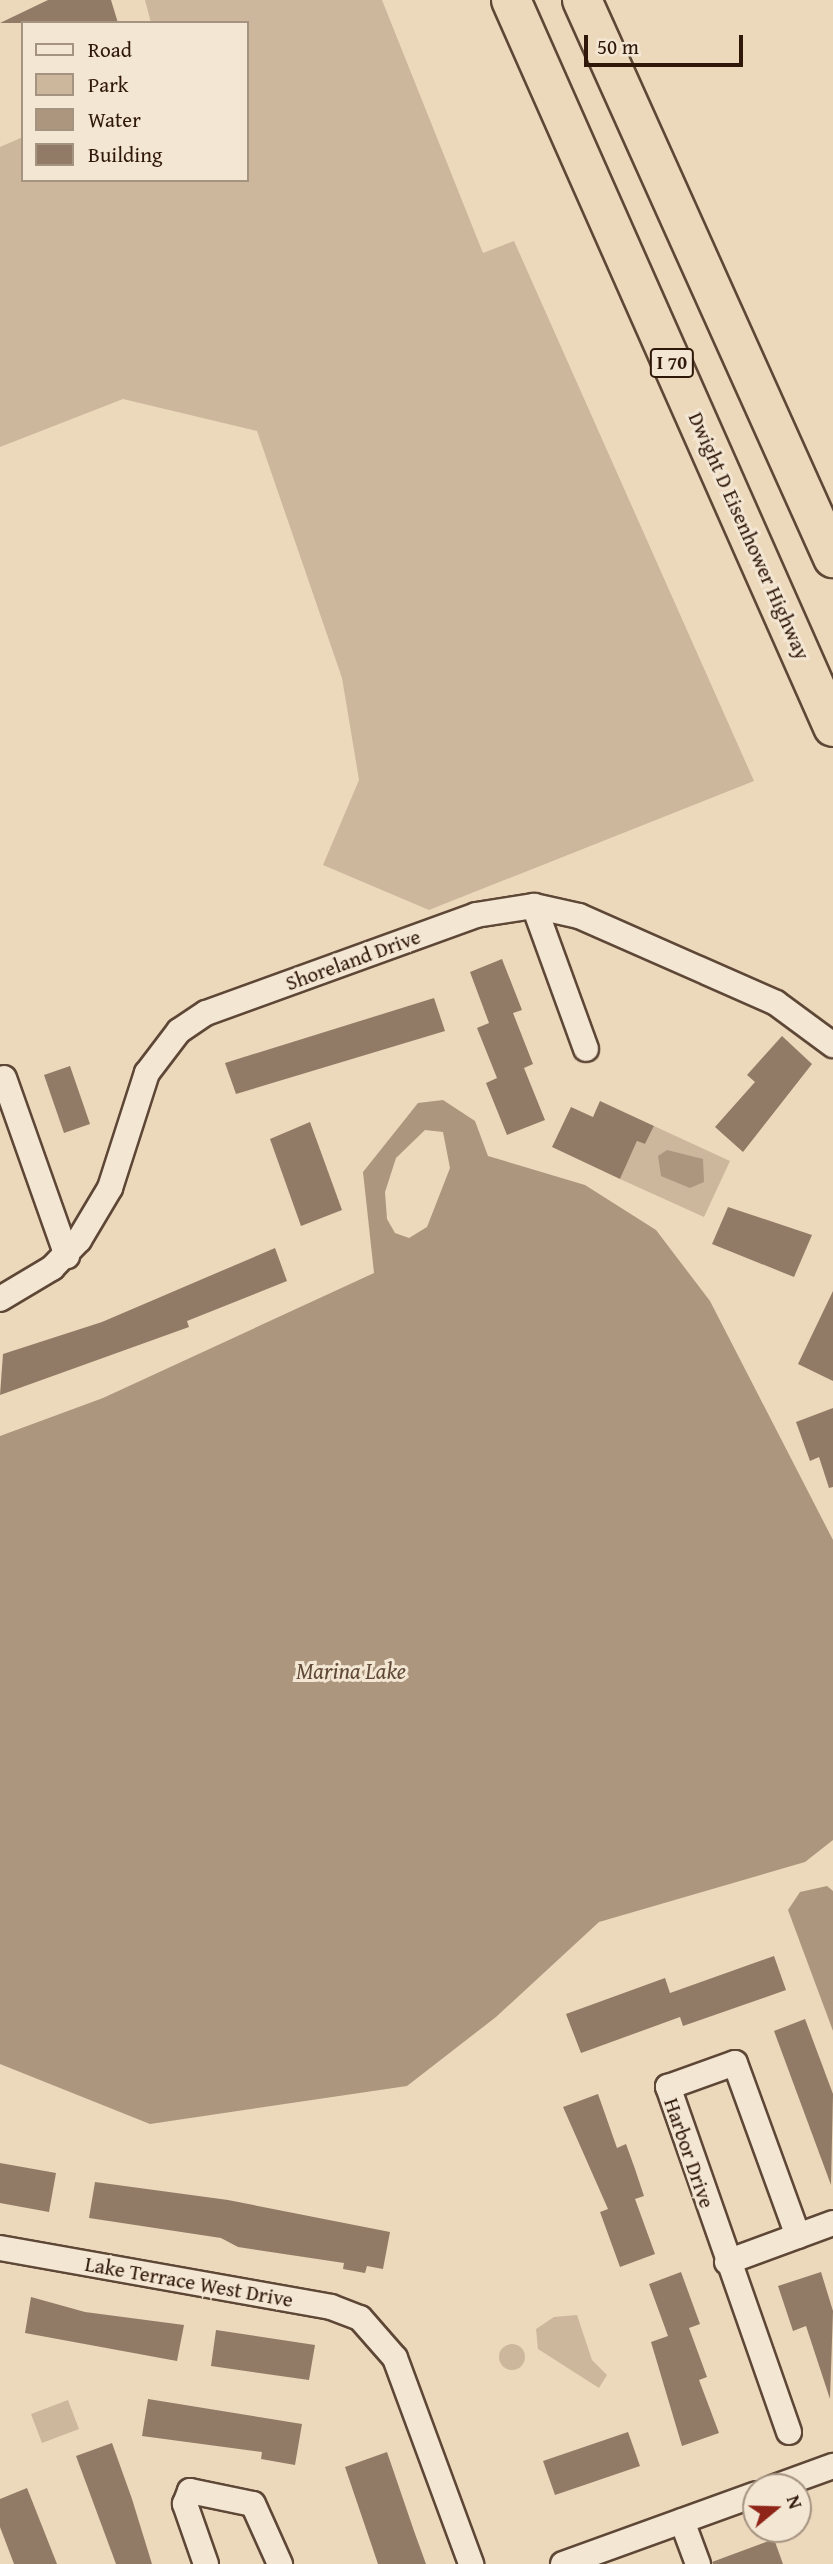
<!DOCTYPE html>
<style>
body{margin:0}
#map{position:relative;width:833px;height:2564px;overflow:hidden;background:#ecd8bb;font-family:"Gentium Book Plus",serif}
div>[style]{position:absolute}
.green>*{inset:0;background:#ccb79d}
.round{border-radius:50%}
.water>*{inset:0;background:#ac967e}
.building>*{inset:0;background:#917b66}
.roads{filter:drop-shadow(2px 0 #5e4736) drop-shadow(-2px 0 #5e4736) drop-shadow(0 2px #5e4736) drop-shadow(0 -2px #5e4736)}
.minor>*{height:24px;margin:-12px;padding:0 12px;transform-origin:12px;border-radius:12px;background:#f3e6d3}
.motorway>*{height:38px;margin:-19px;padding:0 19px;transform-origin:19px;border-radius:19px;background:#ecd8bb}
span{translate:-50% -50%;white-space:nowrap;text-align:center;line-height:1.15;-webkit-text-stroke:6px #f3e6d3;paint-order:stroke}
.shield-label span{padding:2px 5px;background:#f3e6d3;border:2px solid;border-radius:5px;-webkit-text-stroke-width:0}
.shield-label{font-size:19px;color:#2f1709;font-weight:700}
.street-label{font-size:21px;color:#2f1709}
.water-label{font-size:23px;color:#614a38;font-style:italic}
.legend{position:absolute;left:21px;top:21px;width:228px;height:161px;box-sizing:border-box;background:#f3e6d3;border:2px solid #a59382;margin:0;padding:9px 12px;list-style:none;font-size:21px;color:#2f1709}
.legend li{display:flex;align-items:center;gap:14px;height:35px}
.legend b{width:35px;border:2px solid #a59382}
.north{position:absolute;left:742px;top:2473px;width:70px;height:70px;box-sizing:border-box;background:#f3e6d3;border:2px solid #a59382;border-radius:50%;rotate:71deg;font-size:19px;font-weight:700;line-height:28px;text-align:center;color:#2f1709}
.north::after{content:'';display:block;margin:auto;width:24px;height:32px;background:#8f2418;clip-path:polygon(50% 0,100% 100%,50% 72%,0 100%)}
.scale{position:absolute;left:584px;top:35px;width:159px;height:32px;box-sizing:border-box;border:4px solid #2f1709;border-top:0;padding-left:9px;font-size:21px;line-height:24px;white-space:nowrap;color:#2f1709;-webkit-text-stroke:5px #f3e6d3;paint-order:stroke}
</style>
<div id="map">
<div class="green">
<i style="clip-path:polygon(145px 0,382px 0,483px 253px,514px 241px,754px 781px,429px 910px,323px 865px,359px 780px,342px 678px,257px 431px,123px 399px,0 447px,0 147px,23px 137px,23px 180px,247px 180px,247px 23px,151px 23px)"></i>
<i style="clip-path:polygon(654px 1126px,730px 1161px,704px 1217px,620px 1179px,637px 1141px,645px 1144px)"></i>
<i style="clip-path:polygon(577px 2315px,592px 2360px,607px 2375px,599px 2388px,538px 2349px,536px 2329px,554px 2317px)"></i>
<i class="round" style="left:499px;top:2344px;width:26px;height:26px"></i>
<i style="clip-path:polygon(68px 2400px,79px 2429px,42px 2443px,31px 2414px)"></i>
</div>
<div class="water">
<i style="clip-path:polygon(evenodd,443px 1100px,475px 1121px,488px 1156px,585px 1185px,656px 1230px,710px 1301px,833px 1540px,833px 1840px,805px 1862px,599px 1922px,496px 2017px,407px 2086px,150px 2124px,0 2064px,0 1436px,103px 1398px,374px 1273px,363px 1172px,418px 1103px,443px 1100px,425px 1130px,443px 1132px,450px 1168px,427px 1227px,409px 1238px,395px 1233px,387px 1219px,385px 1192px,396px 1158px,425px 1130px)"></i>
<i style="clip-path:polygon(667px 1150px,703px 1159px,704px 1182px,690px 1188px,661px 1176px,658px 1156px)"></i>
<i style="clip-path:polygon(827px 1886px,833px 1891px,833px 2031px,788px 1910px,800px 1892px)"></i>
</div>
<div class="building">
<i style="clip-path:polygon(48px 0,111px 0,118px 23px,0 23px)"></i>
<i style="clip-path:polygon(502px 959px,522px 1010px,513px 1013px,533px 1064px,524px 1068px,545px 1120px,507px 1135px,486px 1083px,497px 1078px,477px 1028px,489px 1023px,470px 972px)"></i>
<i style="clip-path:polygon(434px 998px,445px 1031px,236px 1094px,225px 1063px)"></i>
<i style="clip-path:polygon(782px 1036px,812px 1064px,743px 1152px,715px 1127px,755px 1082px,747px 1075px)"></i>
<i style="clip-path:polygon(70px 1066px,90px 1124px,64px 1133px,44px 1075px)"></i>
<i style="clip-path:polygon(600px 1101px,654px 1126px,645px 1144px,637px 1141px,620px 1179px,552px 1147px,571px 1107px,593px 1117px)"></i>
<i style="clip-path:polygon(310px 1122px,342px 1210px,301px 1226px,270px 1139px)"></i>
<i style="clip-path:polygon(728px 1207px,812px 1235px,794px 1277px,712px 1244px)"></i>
<i style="clip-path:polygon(275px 1248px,287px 1281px,187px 1321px,189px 1327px,0 1395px,3px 1354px,102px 1322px)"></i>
<i style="clip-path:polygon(833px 1291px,833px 1381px,798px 1364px)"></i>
<i style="clip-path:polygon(833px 1408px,833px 1487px,829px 1488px,819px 1457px,810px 1461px,796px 1422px)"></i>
<i style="clip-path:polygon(774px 1956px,786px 1990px,683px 2026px,680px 2017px,581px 2053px,566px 2014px,665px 1978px,670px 1993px)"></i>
<i style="clip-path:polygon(805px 2019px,833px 2094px,831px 2185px,774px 2031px)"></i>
<i style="clip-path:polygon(598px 2094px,617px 2148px,626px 2144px,635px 2169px,644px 2196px,635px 2199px,655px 2254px,620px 2267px,600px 2212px,608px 2209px,563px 2107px)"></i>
<i style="clip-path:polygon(0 2163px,56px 2173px,49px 2212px,0 2203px)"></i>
<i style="clip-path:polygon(95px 2182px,228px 2200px,390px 2232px,383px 2269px,367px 2266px,365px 2273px,343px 2269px,344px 2263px,238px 2247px,221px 2238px,89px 2218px)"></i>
<i style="clip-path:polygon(681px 2272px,700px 2324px,689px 2328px,707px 2377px,699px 2380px,719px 2433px,682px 2446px,651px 2342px,668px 2336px,649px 2284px)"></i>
<i style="clip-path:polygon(821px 2272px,833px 2311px,830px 2399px,806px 2326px,793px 2331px,778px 2286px)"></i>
<i style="clip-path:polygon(31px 2297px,85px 2312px,184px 2325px,177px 2361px,25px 2333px)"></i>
<i style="clip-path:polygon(216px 2330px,315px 2345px,309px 2380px,211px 2366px)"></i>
<i style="clip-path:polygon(148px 2399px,302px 2424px,295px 2465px,261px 2459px,262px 2452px,142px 2436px)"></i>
<i style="clip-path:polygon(628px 2432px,640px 2466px,555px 2495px,543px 2461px)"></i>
<i style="clip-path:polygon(112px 2443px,132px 2499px,152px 2564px,116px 2564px,76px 2456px)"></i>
<i style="clip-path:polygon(387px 2452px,414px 2531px,426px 2564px,378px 2564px,345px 2467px)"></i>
<i style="clip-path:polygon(27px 2488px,57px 2564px,14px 2564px,0 2527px,0 2499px)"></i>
<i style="clip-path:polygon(774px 2539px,783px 2564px,713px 2564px,712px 2562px)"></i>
</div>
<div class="roads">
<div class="minor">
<i style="left:534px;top:906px;width:152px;rotate:70deg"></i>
<i style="left:4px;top:1078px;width:189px;rotate:70.5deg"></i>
<i style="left:0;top:1299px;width:61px;rotate:-30.8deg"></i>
<i style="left:52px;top:1268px;width:39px;rotate:-46deg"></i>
<i style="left:79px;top:1240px;width:61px;rotate:-59.2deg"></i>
<i style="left:110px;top:1188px;width:121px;rotate:-72.2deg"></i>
<i style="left:147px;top:1073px;width:53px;rotate:-52.7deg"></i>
<i style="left:179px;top:1031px;width:32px;rotate:-34deg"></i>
<i style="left:206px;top:1013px;width:287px;rotate:-19.9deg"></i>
<i style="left:476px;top:915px;width:59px;rotate:-8.8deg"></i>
<i style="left:534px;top:906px;width:46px;rotate:12.5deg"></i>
<i style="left:579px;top:916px;width:215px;rotate:23.8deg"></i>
<i style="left:776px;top:1003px;width:71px;rotate:36.4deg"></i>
<i style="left:0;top:2248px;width:336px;rotate:10.1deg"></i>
<i style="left:331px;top:2307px;width:31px;rotate:21deg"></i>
<i style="left:360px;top:2318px;width:53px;rotate:48.8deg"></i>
<i style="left:395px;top:2358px;width:220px;rotate:69.7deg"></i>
<i style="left:727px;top:2262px;width:113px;rotate:-20.2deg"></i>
<i style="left:789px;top:2432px;width:366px;rotate:-109.3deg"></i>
<i style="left:668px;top:2087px;width:71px;rotate:-19.7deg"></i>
<i style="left:735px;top:2063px;width:184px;rotate:70deg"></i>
<i style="left:775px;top:2487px;width:62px;rotate:-19.9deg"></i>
<i style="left:682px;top:2521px;width:46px;rotate:69.6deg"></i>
<i style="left:206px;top:2564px;width:64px;rotate:-109.3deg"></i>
<i style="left:185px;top:2504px;width:14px;rotate:-69deg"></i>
<i style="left:190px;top:2491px;width:64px;rotate:11.7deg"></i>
<i style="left:253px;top:2504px;width:66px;rotate:65.8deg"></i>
<i style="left:563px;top:2564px;width:205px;rotate:-19.9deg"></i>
</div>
<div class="motorway">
<i style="left:511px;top:0;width:795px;rotate:66.11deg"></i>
<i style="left:582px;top:0;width:612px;rotate:65.78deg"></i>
</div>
</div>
<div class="shield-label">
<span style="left:672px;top:363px">I 70</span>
</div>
<div class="street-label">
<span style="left:749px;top:536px;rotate:66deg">Dwight D Eisenhower Highway</span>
<span style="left:353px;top:960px;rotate:-20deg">Shoreland Drive</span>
<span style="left:689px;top:2153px;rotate:71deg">Harbor Drive</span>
<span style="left:189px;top:2282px;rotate:10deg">Lake Terrace West Drive</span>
</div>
<div class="water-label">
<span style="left:351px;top:1671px">Marina Lake</span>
</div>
<ul class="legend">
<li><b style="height:9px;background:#f3e6d3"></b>Road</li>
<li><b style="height:19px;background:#ccb79d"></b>Park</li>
<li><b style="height:19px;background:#ac967e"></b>Water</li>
<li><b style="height:19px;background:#917b66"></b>Building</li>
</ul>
<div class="north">N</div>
<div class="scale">50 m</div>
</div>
